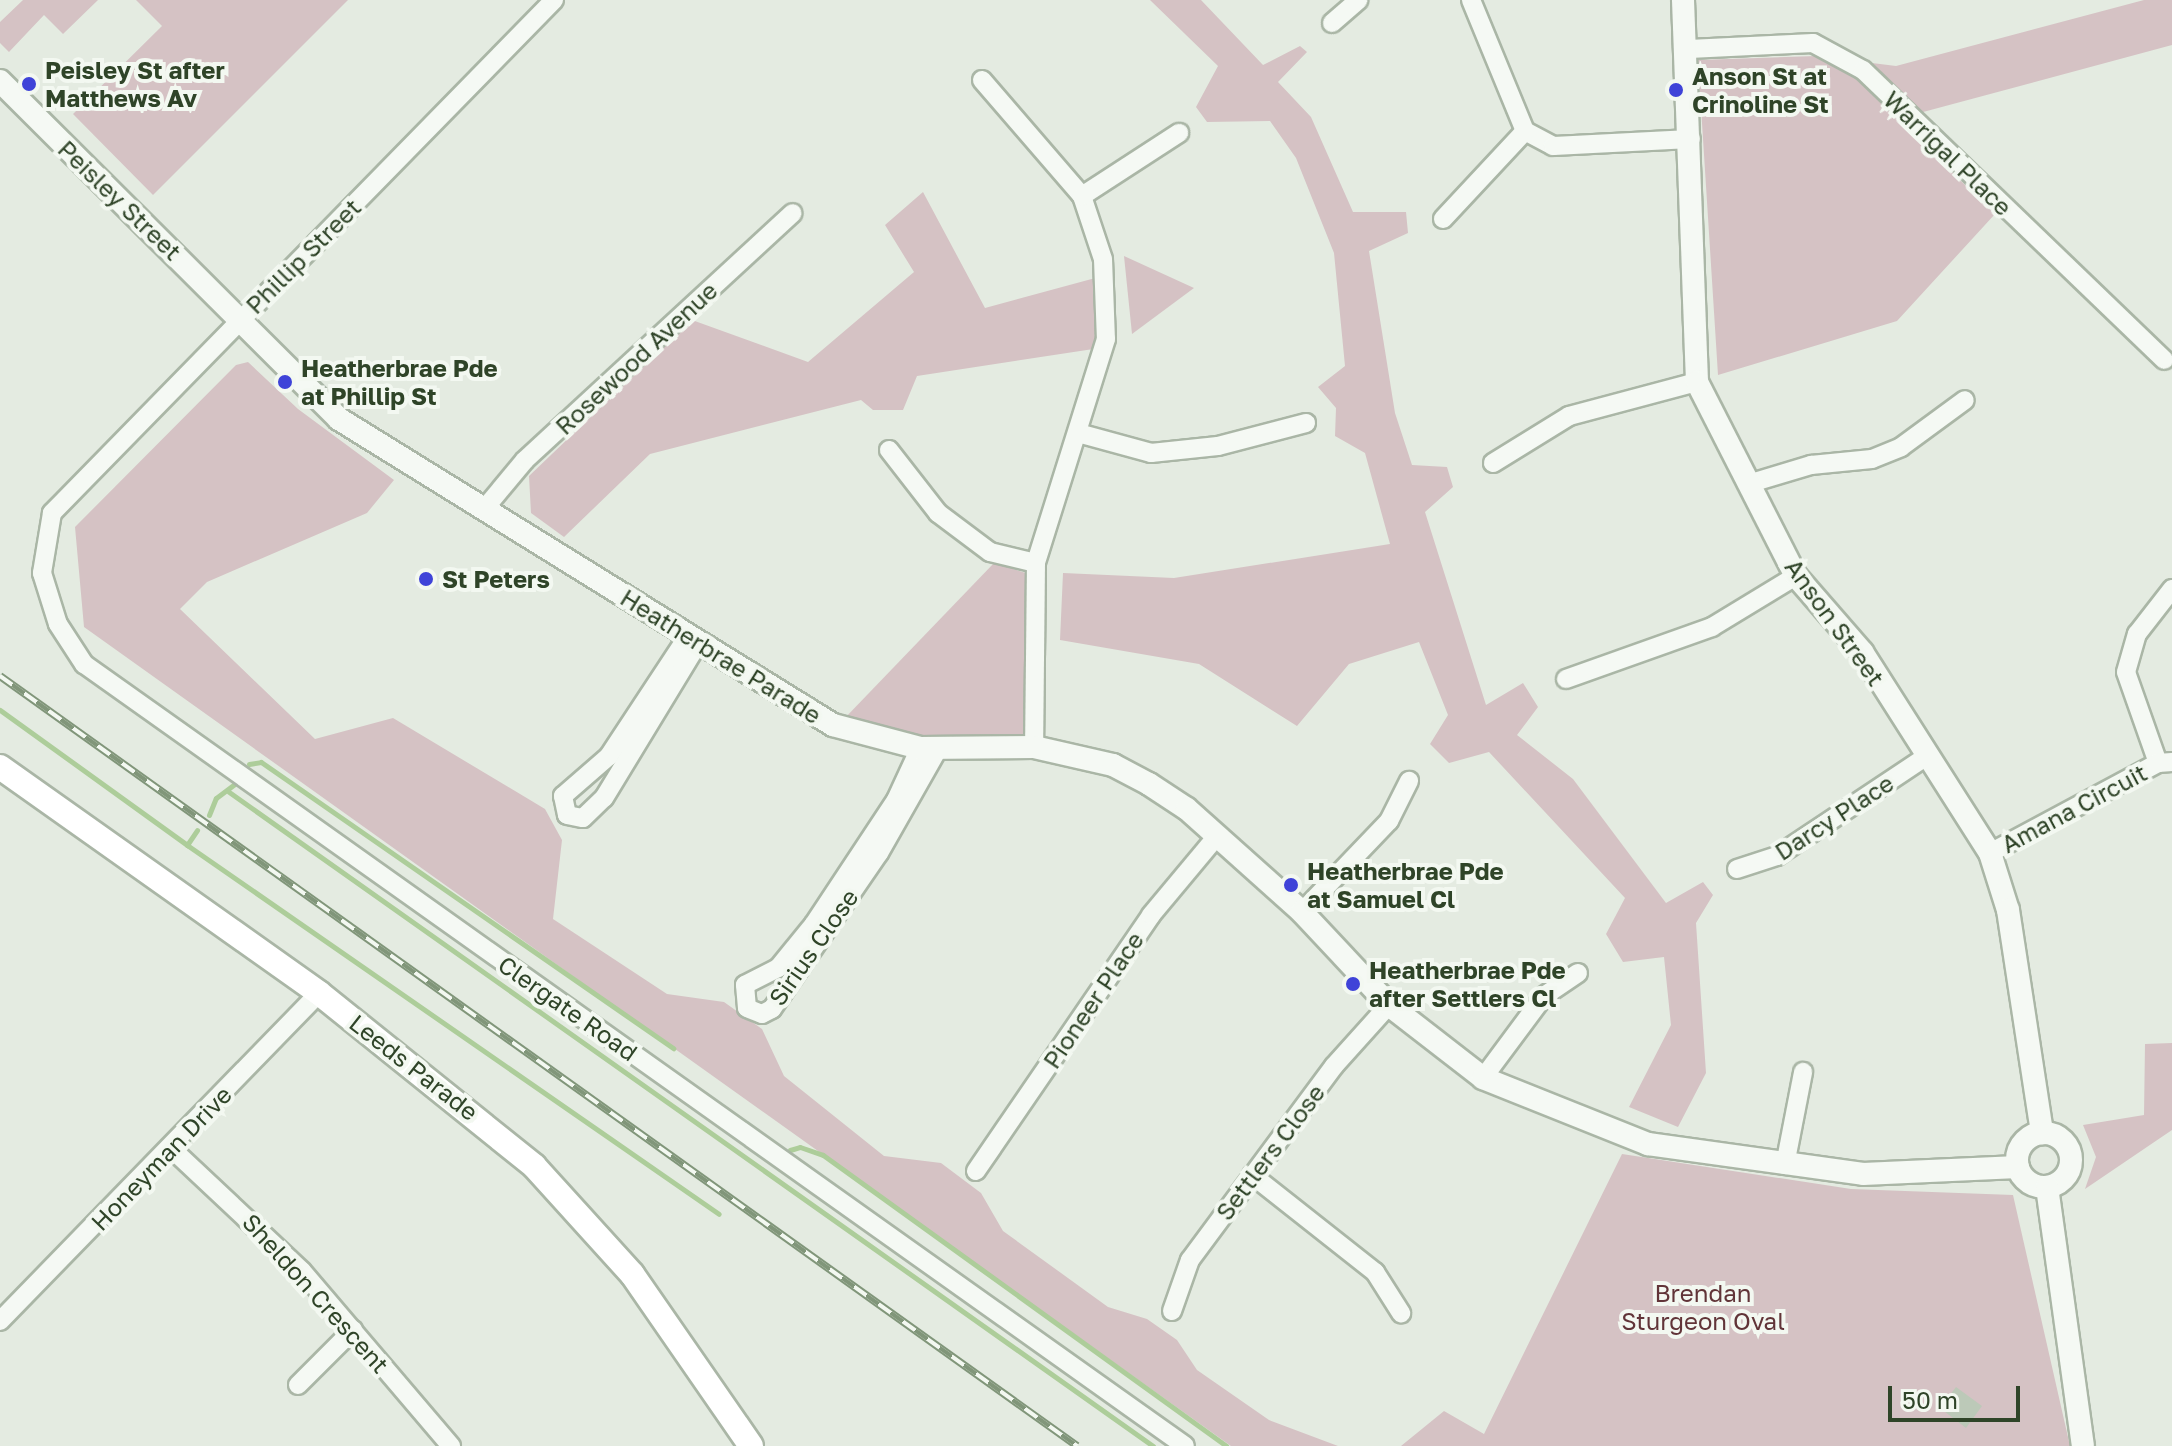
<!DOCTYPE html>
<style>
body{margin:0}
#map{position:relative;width:2172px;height:1446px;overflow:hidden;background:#e4ebe1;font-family:"Golos Text",sans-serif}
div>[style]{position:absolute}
.green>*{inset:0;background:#d5c2c4}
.stream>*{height:5px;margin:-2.5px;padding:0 2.5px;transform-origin:2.5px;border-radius:2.5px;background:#adcd9a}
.building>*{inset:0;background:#bcc9b8}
.roads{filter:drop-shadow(2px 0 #aab6a6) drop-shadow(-2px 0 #aab6a6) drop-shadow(0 2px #aab6a6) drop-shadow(0 -2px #aab6a6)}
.minor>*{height:18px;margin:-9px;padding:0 9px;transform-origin:9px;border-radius:9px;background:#f5f9f4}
.tertiary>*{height:22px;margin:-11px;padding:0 11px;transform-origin:11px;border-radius:11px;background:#f5f9f4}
.tertiary>.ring{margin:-11px;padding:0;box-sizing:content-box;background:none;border:22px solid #f5f9f4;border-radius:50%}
.secondary>*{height:24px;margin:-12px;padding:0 12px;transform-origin:12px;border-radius:12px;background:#fff}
.rail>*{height:8px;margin-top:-4px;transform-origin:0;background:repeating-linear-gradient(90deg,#f3f8f1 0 15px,#81967a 0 30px);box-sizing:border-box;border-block:2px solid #81967a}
.dots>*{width:22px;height:22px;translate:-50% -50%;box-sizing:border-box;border:4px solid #f3f8f1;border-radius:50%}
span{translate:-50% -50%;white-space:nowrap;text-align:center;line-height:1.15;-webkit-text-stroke:8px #f3f8f1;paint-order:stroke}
.poi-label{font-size:24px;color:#2f4428;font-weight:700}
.left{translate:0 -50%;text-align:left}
.street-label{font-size:24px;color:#2f4428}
.park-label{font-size:24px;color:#613438}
.scale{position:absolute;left:1888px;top:1386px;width:132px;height:36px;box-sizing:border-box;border:4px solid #2f4428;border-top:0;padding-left:10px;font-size:24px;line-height:28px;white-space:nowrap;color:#2f4428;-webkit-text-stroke:6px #f3f8f1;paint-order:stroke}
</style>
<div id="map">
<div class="green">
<i style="clip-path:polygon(23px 0,98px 0,63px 34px,44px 15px,9px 52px,0 43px,0 22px)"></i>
<i style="clip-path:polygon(136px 0,348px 0,153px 195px,73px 114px,162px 26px)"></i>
<i style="clip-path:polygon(1150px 0,1201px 0,1263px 65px,1300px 46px,1307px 52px,1278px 82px,1311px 117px,1353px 212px,1406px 212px,1408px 233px,1369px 251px,1395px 413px,1412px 465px,1447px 467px,1453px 487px,1425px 512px,1486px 705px,1523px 683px,1538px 707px,1517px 735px,1573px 779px,1666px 903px,1703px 882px,1713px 895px,1696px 923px,1706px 1073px,1678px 1127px,1629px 1107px,1671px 1025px,1664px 957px,1623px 962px,1606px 934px,1625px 898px,1489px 752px,1449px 763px,1430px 744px,1448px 715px,1419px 642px,1349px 664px,1297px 726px,1199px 664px,1060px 640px,1063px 573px,1174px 578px,1390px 544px,1365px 453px,1335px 436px,1336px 408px,1318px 387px,1345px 366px,1334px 253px,1296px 158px,1270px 121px,1207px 122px,1196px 107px,1218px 66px)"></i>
<i style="clip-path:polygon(2144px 0,2172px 0,2172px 45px,1897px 119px,1995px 214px,1897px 321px,1718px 375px,1698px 60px,1816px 56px,1896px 66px)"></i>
<i style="clip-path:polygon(923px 192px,985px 308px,1099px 277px,1100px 348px,917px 376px,903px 410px,873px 410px,861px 400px,650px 454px,564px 537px,531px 513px,529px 476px,692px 320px,808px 362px,914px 272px,885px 225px)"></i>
<i style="clip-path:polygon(1124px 256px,1194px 288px,1132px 334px)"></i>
<i style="clip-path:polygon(248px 362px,298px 409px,394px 480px,367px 513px,207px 582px,180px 609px,315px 739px,393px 718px,545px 809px,562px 840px,553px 919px,667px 994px,724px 1002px,762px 1029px,784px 1076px,884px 1156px,941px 1163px,981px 1193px,1003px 1231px,1108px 1307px,1147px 1319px,1177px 1340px,1197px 1370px,1269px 1420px,1338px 1446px,1231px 1446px,84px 627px,75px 527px,236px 365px)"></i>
<i style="clip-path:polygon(994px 563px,1029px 574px,1023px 737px,931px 738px,843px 720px)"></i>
<i style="clip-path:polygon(2172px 1043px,2172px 1130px,2085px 1189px,2096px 1157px,2083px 1125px,2144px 1115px,2145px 1044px)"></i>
<i style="clip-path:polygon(1622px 1154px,1851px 1189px,2013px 1195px,2070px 1446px,1401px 1446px,1444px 1411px,1484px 1434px)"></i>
</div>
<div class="stream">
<i style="left:0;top:710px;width:231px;rotate:35.8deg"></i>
<i style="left:187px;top:845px;width:18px;rotate:-56deg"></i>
<i style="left:249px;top:764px;width:12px;rotate:-9deg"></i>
<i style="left:261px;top:762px;width:502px;rotate:34.77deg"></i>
<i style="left:229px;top:792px;width:1132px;rotate:35.29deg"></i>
<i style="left:209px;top:815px;width:18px;rotate:-68deg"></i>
<i style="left:216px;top:798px;width:25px;rotate:-37deg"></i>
<i style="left:187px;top:845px;width:647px;rotate:34.75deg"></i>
<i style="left:790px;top:1150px;width:10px;rotate:-17deg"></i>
<i style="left:800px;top:1147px;width:24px;rotate:19deg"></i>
<i style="left:823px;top:1155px;width:497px;rotate:35.8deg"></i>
</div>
<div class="building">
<i style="clip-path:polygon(1956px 1387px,1982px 1406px,1966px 1428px,1940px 1408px)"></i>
</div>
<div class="roads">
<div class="minor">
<i style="left:554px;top:0;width:718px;rotate:134.38deg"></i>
<i style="left:52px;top:513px;width:61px;rotate:99.5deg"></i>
<i style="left:42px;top:573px;width:53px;rotate:72.6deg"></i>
<i style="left:58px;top:624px;width:48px;rotate:57deg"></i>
<i style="left:84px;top:664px;width:1350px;rotate:35.38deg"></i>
<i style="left:1471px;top:0;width:142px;rotate:67.6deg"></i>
<i style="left:1525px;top:131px;width:32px;rotate:28deg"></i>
<i style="left:1553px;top:146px;width:138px;rotate:-2.9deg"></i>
<i style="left:1332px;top:23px;width:35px;rotate:-41deg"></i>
<i style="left:1689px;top:49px;width:124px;rotate:-2.8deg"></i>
<i style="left:1813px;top:43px;width:57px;rotate:28.4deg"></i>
<i style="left:1863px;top:70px;width:418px;rotate:43.9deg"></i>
<i style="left:982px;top:80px;width:153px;rotate:49.2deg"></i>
<i style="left:1082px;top:196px;width:66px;rotate:71.6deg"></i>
<i style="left:1103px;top:259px;width:80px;rotate:87.9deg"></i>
<i style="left:1106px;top:339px;width:235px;rotate:107.4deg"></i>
<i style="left:1036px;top:563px;width:184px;rotate:90.6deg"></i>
<i style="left:1082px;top:196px;width:116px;rotate:-33deg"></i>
<i style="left:1443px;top:219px;width:120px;rotate:-47deg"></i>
<i style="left:1078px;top:433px;width:76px;rotate:15.3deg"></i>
<i style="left:1151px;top:453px;width:67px;rotate:-6deg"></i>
<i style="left:1218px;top:446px;width:91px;rotate:-14.6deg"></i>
<i style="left:889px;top:450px;width:80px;rotate:52.1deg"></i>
<i style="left:938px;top:513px;width:65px;rotate:36.9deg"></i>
<i style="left:990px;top:552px;width:47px;rotate:13.4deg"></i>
<i style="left:1493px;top:463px;width:89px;rotate:-31.7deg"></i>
<i style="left:1569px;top:416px;width:132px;rotate:-14.9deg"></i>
<i style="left:1751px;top:483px;width:63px;rotate:-16.7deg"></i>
<i style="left:1811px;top:465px;width:61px;rotate:-5.6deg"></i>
<i style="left:1872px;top:459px;width:31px;rotate:-22deg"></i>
<i style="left:1901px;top:447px;width:79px;rotate:-36.3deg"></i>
<i style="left:485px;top:508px;width:62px;rotate:-50.2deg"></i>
<i style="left:525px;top:460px;width:364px;rotate:-42.7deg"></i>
<i style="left:688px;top:636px;width:144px;rotate:123.4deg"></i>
<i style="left:609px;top:756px;width:61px;rotate:139deg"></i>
<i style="left:563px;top:796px;width:19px;rotate:78deg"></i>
<i style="left:567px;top:815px;width:16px;rotate:11deg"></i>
<i style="left:583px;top:818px;width:29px;rotate:-44deg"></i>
<i style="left:604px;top:798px;width:183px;rotate:-58.7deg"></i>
<i style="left:1566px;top:679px;width:155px;rotate:-19.6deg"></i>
<i style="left:1712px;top:627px;width:98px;rotate:-31.3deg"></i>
<i style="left:920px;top:748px;width:57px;rotate:114.8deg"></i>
<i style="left:896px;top:800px;width:149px;rotate:123.5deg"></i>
<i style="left:814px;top:924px;width:57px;rotate:129.3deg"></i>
<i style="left:778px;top:968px;width:37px;rotate:153deg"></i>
<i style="left:745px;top:985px;width:23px;rotate:85deg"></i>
<i style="left:747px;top:1008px;width:16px;rotate:22deg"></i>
<i style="left:762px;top:1014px;width:11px;rotate:-27deg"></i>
<i style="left:772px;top:1009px;width:189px;rotate:-55.6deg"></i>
<i style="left:879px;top:853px;width:120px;rotate:-60.4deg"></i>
<i style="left:2158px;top:763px;width:96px;rotate:-109.4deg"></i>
<i style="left:2126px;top:672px;width:40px;rotate:-74deg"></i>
<i style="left:2137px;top:634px;width:57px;rotate:-52.1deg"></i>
<i style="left:1990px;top:853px;width:191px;rotate:-28.2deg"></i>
<i style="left:2158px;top:763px;width:14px;rotate:-4deg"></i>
<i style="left:1737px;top:869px;width:42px;rotate:-18deg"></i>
<i style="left:1777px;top:856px;width:180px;rotate:-33.7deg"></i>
<i style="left:1302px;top:912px;width:126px;rotate:-46.3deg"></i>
<i style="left:1389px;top:821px;width:45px;rotate:-63.4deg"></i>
<i style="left:1483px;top:1078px;width:102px;rotate:-53.4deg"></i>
<i style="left:1544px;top:996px;width:41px;rotate:-34.1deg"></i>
<i style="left:172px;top:1149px;width:178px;rotate:43.2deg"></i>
<i style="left:302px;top:1271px;width:230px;rotate:49.6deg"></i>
<i style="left:1785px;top:1165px;width:95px;rotate:-79deg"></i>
<i style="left:976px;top:1171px;width:310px;rotate:-55.6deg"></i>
<i style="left:1151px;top:915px;width:104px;rotate:-50.1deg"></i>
<i style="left:1252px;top:1175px;width:157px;rotate:38.3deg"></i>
<i style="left:1375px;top:1272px;width:49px;rotate:57.6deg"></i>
<i style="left:1172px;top:1311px;width:54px;rotate:-70.6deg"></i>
<i style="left:1190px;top:1260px;width:242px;rotate:-53.4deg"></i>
<i style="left:1334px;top:1066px;width:82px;rotate:-48deg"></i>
<i style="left:0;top:1321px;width:458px;rotate:-45.8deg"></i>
<i style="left:298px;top:1385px;width:78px;rotate:-45deg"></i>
</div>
<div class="tertiary">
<i style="left:1683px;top:0;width:382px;rotate:87.9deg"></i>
<i style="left:1697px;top:382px;width:218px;rotate:63deg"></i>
<i style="left:1796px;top:576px;width:101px;rotate:49deg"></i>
<i style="left:1862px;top:652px;width:238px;rotate:57.5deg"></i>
<i style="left:1990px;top:853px;width:60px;rotate:72.5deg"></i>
<i style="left:2008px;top:910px;width:226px;rotate:81.3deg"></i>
<i style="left:0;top:81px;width:479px;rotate:44.9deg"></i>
<i style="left:339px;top:419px;width:581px;rotate:31.78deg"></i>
<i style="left:833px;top:725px;width:90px;rotate:14.8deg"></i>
<i style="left:920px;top:748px;width:114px;rotate:-0.5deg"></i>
<i style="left:1034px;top:747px;width:81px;rotate:12.8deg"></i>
<i style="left:1113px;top:765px;width:41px;rotate:27.8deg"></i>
<i style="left:1149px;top:784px;width:45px;rotate:33.3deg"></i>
<i style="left:1187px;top:809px;width:154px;rotate:41.8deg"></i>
<i style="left:1302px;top:912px;width:127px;rotate:46.9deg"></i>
<i style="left:1389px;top:1005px;width:119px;rotate:37.8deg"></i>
<i style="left:1483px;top:1078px;width:178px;rotate:21.8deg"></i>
<i style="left:1648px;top:1144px;width:217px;rotate:7.9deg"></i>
<i style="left:1863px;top:1174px;width:155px;rotate:-2.6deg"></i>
<i class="ring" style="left:2017px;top:1133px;width:32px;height:32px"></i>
<i style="left:2047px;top:1187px;width:261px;rotate:82.1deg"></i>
</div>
<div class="secondary">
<i style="left:0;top:767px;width:391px;rotate:35.3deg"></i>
<i style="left:319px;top:993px;width:276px;rotate:38.8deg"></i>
<i style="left:534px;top:1166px;width:146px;rotate:47.8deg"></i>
<i style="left:632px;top:1274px;width:209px;rotate:55.3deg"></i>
</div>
</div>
<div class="rail">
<i style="left:0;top:676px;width:1324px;rotate:35.56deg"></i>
</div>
<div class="dots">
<i style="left:29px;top:84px;background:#3f43d8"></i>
<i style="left:1676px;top:90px;background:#3f43d8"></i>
<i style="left:285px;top:382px;background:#3f43d8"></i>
<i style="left:426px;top:579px;background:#3f43d8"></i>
<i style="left:1291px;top:885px;background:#3f43d8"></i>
<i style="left:1353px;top:984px;background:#3f43d8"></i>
</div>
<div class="poi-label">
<span class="left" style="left:45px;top:84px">Peisley St after<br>Matthews Av</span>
<span class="left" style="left:1692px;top:90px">Anson St at<br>Crinoline St</span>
<span class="left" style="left:301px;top:382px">Heatherbrae Pde<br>at Phillip St</span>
<span class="left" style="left:442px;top:579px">St Peters</span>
<span class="left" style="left:1307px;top:885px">Heatherbrae Pde<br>at Samuel Cl</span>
<span class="left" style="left:1369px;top:984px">Heatherbrae Pde<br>after Settlers Cl</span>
</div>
<div class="street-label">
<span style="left:1948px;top:153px;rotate:44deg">Warrigal Place</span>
<span style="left:120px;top:200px;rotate:44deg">Peisley Street</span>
<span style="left:303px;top:256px;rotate:-45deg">Phillip Street</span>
<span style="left:636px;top:358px;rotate:-43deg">Rosewood Avenue</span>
<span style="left:1835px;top:622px;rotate:54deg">Anson Street</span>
<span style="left:721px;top:656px;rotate:32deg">Heatherbrae Parade</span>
<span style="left:2074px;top:808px;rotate:-28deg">Amana Circuit</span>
<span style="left:1834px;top:817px;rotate:-33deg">Darcy Place</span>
<span style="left:813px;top:947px;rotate:-55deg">Sirius Close</span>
<span style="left:1093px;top:1000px;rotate:-56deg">Pioneer Place</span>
<span style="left:568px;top:1008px;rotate:35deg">Clergate Road</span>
<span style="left:414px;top:1067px;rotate:38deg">Leeds Parade</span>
<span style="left:1270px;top:1152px;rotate:-53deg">Settlers Close</span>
<span style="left:161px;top:1158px;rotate:-46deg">Honeyman Drive</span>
<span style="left:316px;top:1293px;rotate:48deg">Sheldon Crescent</span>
</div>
<div class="park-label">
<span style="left:1703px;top:1307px">Brendan<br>Sturgeon Oval</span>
</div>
<div class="scale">50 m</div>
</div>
